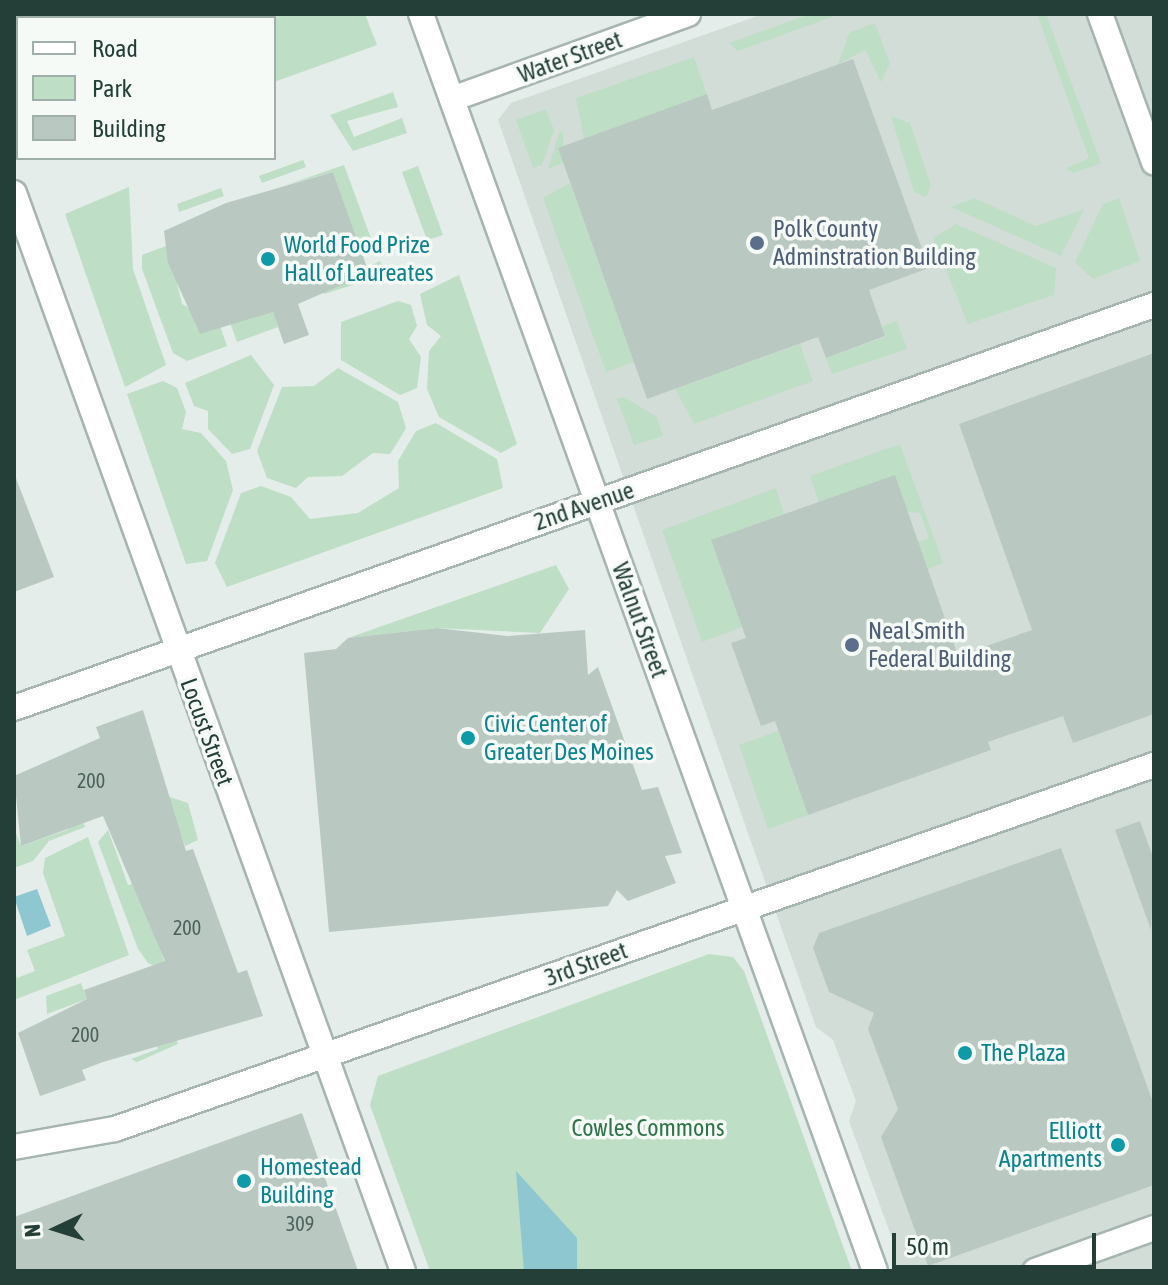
<!DOCTYPE html>
<style>
body{margin:0}
#map{position:relative;width:1168px;height:1285px;overflow:hidden;background:#e4ede9;font-family:"Asap Condensed",sans-serif}
div>[style]{position:absolute}
.built>*{inset:0;background:#d3ddd8}
.green>*{inset:0;background:#bedec6}
.water>*{inset:0;background:#8fc7d0}
.building>*{inset:0;background:#bac8c2}
.roads{filter:drop-shadow(2px 0 #a7b5b0) drop-shadow(-2px 0 #a7b5b0) drop-shadow(0 2px #a7b5b0) drop-shadow(0 -2px #a7b5b0)}
.street>*{height:24px;margin:-12px;padding:0 12px;transform-origin:12px;border-radius:12px;background:#fff}
.secondary>*{height:24px;margin:-12px;padding:0 12px;transform-origin:12px;border-radius:12px;background:#fff}
.dots>*{width:22px;height:22px;translate:-50% -50%;box-sizing:border-box;border:4px solid #f5faf7;border-radius:50%}
span{translate:-50% -50%;white-space:nowrap;text-align:center;line-height:1.15;-webkit-text-stroke:7px #f5faf7;paint-order:stroke}
.number-label{font-size:20px;color:#4a615a}
.number-label span{-webkit-text-stroke-width:0}
.street-label{font-size:24px;color:#243f37}
.service-label{font-size:24px;color:#4e5e75}
.left{translate:0 -50%;text-align:left}
.culture-label{font-size:24px;color:#0d838f}
.right{translate:-100% -50%;text-align:right}
.park-label{font-size:24px;color:#2f7549}
.frame{position:absolute;inset:0;border:16px solid #243f37;pointer-events:none}
.legend{position:absolute;left:16px;top:16px;width:260px;height:144px;box-sizing:border-box;background:#f5faf7;border:2px solid #a1afaa;margin:0;padding:10px 14px;list-style:none;font-size:24px;color:#243f37}
.legend li{display:flex;align-items:center;gap:16px;height:40px}
.legend b{width:40px;border:2px solid #a1afaa}
.north{position:absolute;left:16px;top:1189px;width:80px;height:80px;-webkit-text-stroke:6px #f5faf7;paint-order:stroke;rotate:266deg;font-size:22px;font-weight:700;line-height:32px;text-align:center;color:#243f37}
.north::after{content:'';display:block;margin:auto;width:28px;height:36px;background:#243f37;clip-path:polygon(50% 0,100% 100%,50% 72%,0 100%)}
.scale{position:absolute;left:892px;top:1233px;width:204px;height:36px;box-sizing:border-box;border:4px solid #243f37;border-top:0;padding-left:10px;font-size:24px;line-height:28px;white-space:nowrap;color:#243f37;-webkit-text-stroke:6px #f5faf7;paint-order:stroke}
</style>
<div id="map">
<div class="built">
<i style="clip-path:polygon(763px 14px,1154px 14px,1154px 1271px,896px 1271px,893px 1241px,849px 1121px,856px 1101px,833px 1040px,816px 1027px,498px 120px,511px 103px)"></i>
</div>
<div class="green">
<i style="clip-path:polygon(365px 14px,377px 45px,274px 82px,274px 18px,153px 17px)"></i>
<i style="clip-path:polygon(810px 14px,840px 14px,738px 51px,729px 43px)"></i>
<i style="clip-path:polygon(1037px 14px,1046px 14px,1101px 163px,1074px 173px,1066px 168px,1089px 158px)"></i>
<i style="clip-path:polygon(875px 23px,890px 63px,881px 82px,865px 50px,838px 64px,849px 33px)"></i>
<i style="clip-path:polygon(694px 57px,707px 94px,584px 139px,576px 98px)"></i>
<i style="clip-path:polygon(393px 92px,398px 107px,347px 121px,354px 137px,402px 118px,407px 133px,353px 151px,330px 115px)"></i>
<i style="clip-path:polygon(546px 109px,554px 130px,542px 165px,533px 168px,516px 120px)"></i>
<i style="clip-path:polygon(891px 116px,910px 123px,931px 185px,926px 197px,914px 192px)"></i>
<i style="clip-path:polygon(563px 131px,563px 163px,548px 169px,559px 133px)"></i>
<i style="clip-path:polygon(303px 160px,306px 167px,262px 183px,259px 176px)"></i>
<i style="clip-path:polygon(344px 165px,376px 252px,363px 257px,333px 172px,286px 185px)"></i>
<i style="clip-path:polygon(418px 166px,443px 235px,427px 240px,402px 172px)"></i>
<i style="clip-path:polygon(570px 183px,634px 362px,606px 372px,543px 198px)"></i>
<i style="clip-path:polygon(129px 187px,133px 269px,166px 365px,125px 387px,65px 214px)"></i>
<i style="clip-path:polygon(221px 188px,224px 196px,179px 212px,177px 204px)"></i>
<i style="clip-path:polygon(974px 198px,1036px 226px,1084px 209px,1061px 256px,951px 207px)"></i>
<i style="clip-path:polygon(1119px 198px,1140px 261px,1093px 279px,1075px 262px,1103px 204px)"></i>
<i style="clip-path:polygon(956px 224px,1056px 268px,1054px 295px,968px 324px,933px 238px)"></i>
<i style="clip-path:polygon(168px 245px,182px 304px,220px 326px,227px 346px,187px 361px,173px 353px,142px 269px,142px 255px)"></i>
<i style="clip-path:polygon(380px 261px,385px 275px,324px 294px,322px 289px)"></i>
<i style="clip-path:polygon(459px 275px,517px 444px,501px 453px,439px 417px,427px 389px,429px 351px,441px 336px,427px 325px,420px 294px)"></i>
<i style="clip-path:polygon(398px 301px,411px 305px,417px 326px,409px 339px,421px 357px,417px 388px,400px 395px,341px 360px,341px 322px)"></i>
<i style="clip-path:polygon(273px 312px,278px 327px,237px 342px,230px 322px)"></i>
<i style="clip-path:polygon(897px 321px,907px 349px,832px 374px,826px 358px,885px 337px,882px 326px)"></i>
<i style="clip-path:polygon(800px 344px,813px 381px,694px 424px,675px 389px)"></i>
<i style="clip-path:polygon(251px 355px,274px 385px,250px 449px,232px 454px,208px 429px,208px 411px,194px 406px,185px 383px)"></i>
<i style="clip-path:polygon(338px 368px,398px 402px,406px 428px,399px 440px,390px 454px,373px 453px,342px 476px,308px 477px,296px 488px,267px 478px,257px 451px,282px 387px,314px 386px)"></i>
<i style="clip-path:polygon(163px 381px,177px 388px,186px 412px,182px 429px,201px 433px,226px 461px,233px 490px,207px 561px,186px 564px,127px 394px)"></i>
<i style="clip-path:polygon(624px 397px,657px 417px,663px 436px,634px 445px,617px 399px)"></i>
<i style="clip-path:polygon(436px 423px,497px 459px,503px 488px,227px 587px,215px 563px,241px 493px,261px 486px,291px 497px,310px 519px,358px 513px,399px 488px,398px 461px,416px 431px)"></i>
<i style="clip-path:polygon(900px 444px,943px 563px,928px 569px,918px 542px,929px 538px,920px 513px,819px 502px,810px 476px)"></i>
<i style="clip-path:polygon(776px 488px,784px 514px,712px 540px,742px 627px,702px 642px,662px 530px)"></i>
<i style="clip-path:polygon(556px 565px,569px 589px,540px 633px,437px 628px,348px 638px)"></i>
<i style="clip-path:polygon(778px 731px,808px 815px,768px 829px,739px 745px)"></i>
<i style="clip-path:polygon(170px 797px,188px 803px,198px 840px,185px 846px,174px 816px,146px 806px)"></i>
<i style="clip-path:polygon(80px 814px,85px 827px,49px 841px,33px 861px,14px 868px,14px 828px,21px 846px,67px 830px)"></i>
<i style="clip-path:polygon(108px 830px,128px 885px,137px 883px,168px 972px,148px 963px,138px 949px,98px 842px)"></i>
<i style="clip-path:polygon(88px 837px,129px 955px,14px 1000px,14px 970px,17px 978px,35px 971px,27px 950px,65px 936px,43px 873px,45px 858px)"></i>
<i style="clip-path:polygon(709px 954px,733px 957px,744px 971px,852px 1271px,430px 1271px,370px 1105px,378px 1076px)"></i>
<i style="clip-path:polygon(81px 983px,87px 999px,47px 1014px,46px 996px)"></i>
<i style="clip-path:polygon(148px 1021px,172px 1027px,178px 1044px,137px 1062px,131px 1059px,158px 1049px)"></i>
</div>
<div class="water">
<i style="clip-path:polygon(14px 14px,166px 14px,18px 18px,14px 59px)"></i>
<i style="clip-path:polygon(37px 889px,51px 926px,27px 936px,14px 897px)"></i>
<i style="clip-path:polygon(516px 1171px,577px 1238px,577px 1271px,524px 1271px)"></i>
</div>
<div class="building">
<i style="clip-path:polygon(853px 59px,929px 268px,869px 290px,885px 336px,826px 358px,818px 337px,647px 399px,558px 148px,707px 94px,712px 110px)"></i>
<i style="clip-path:polygon(333px 172px,369px 273px,298px 304px,309px 335px,284px 344px,273px 312px,200px 334px,168px 263px,164px 231px,226px 203px)"></i>
<i style="clip-path:polygon(1154px 353px,1154px 714px,1073px 743px,1063px 716px,988px 742px,991px 750px,808px 815px,775px 721px,761px 726px,731px 643px,746px 638px,711px 540px,895px 475px,958px 656px,1032px 630px,959px 424px)"></i>
<i style="clip-path:polygon(14px 473px,54px 577px,14px 592px)"></i>
<i style="clip-path:polygon(437px 628px,507px 636px,585px 630px,588px 675px,598px 667px,642px 790px,658px 787px,682px 853px,665px 856px,676px 883px,628px 901px,617px 890px,608px 906px,329px 932px,304px 653px,336px 649px,348px 638px)"></i>
<i style="clip-path:polygon(143px 710px,186px 851px,193px 849px,238px 973px,247px 970px,263px 1016px,103px 1062px,82px 1070px,86px 1080px,40px 1096px,18px 1033px,87px 999px,84px 990px,165px 961px,103px 816px,21px 846px,14px 776px,100px 738px,96px 727px)"></i>
<i style="clip-path:polygon(1140px 821px,1154px 860px,1151px 930px,1115px 830px)"></i>
<i style="clip-path:polygon(1061px 848px,1154px 1105px,1154px 1185px,928px 1266px,881px 1137px,898px 1109px,868px 1029px,874px 1013px,829px 992px,813px 948px,819px 933px)"></i>
<i style="clip-path:polygon(302px 1113px,358px 1271px,14px 1271px,14px 1217px)"></i>
</div>
<div class="roads">
<div class="street">
<i style="left:452px;top:99px;width:251px;rotate:-19.8deg"></i>
<i style="left:1035px;top:1271px;width:127px;rotate:-19.9deg"></i>
</div>
<div class="secondary">
<i style="left:421px;top:14px;width:1336px;rotate:70.14deg"></i>
<i style="left:1100px;top:14px;width:158px;rotate:70deg"></i>
<i style="left:14px;top:193px;width:1146px;rotate:70.16deg"></i>
<i style="left:14px;top:708px;width:1209px;rotate:-19.47deg"></i>
<i style="left:14px;top:1147px;width:103px;rotate:-10.1deg"></i>
<i style="left:115px;top:1129px;width:1101px;rotate:-19.31deg"></i>
</div>
</div>
<div class="dots">
<i style="left:757px;top:243px;background:#5c6f8a"></i>
<i style="left:268px;top:259px;background:#0f9aa8"></i>
<i style="left:852px;top:645px;background:#5c6f8a"></i>
<i style="left:468px;top:738px;background:#0f9aa8"></i>
<i style="left:965px;top:1053px;background:#0f9aa8"></i>
<i style="left:1118px;top:1145px;background:#0f9aa8"></i>
<i style="left:244px;top:1181px;background:#0f9aa8"></i>
</div>
<div class="number-label">
<span style="left:91px;top:780px">200</span>
<span style="left:187px;top:927px">200</span>
<span style="left:85px;top:1034px">200</span>
<span style="left:300px;top:1223px">309</span>
</div>
<div class="street-label">
<span style="left:570px;top:57px;rotate:-20deg">Water Street</span>
<span style="left:584px;top:506px;rotate:-19deg">2nd Avenue</span>
<span style="left:640px;top:620px;rotate:70deg">Walnut Street</span>
<span style="left:207px;top:732px;rotate:70deg">Locust Street</span>
<span style="left:586px;top:964px;rotate:-20deg">3rd Street</span>
</div>
<div class="service-label">
<span class="left" style="left:773px;top:243px">Polk County<br>Adminstration Building</span>
<span class="left" style="left:868px;top:645px">Neal Smith<br>Federal Building</span>
</div>
<div class="culture-label">
<span class="left" style="left:284px;top:259px">World Food Prize<br>Hall of Laureates</span>
<span class="left" style="left:484px;top:738px">Civic Center of<br>Greater Des Moines</span>
<span class="left" style="left:981px;top:1053px">The Plaza</span>
<span class="right" style="left:1102px;top:1145px">Elliott<br>Apartments</span>
<span class="left" style="left:260px;top:1181px">Homestead<br>Building</span>
</div>
<div class="park-label">
<span style="left:648px;top:1128px">Cowles Commons</span>
</div>
<div class="frame"></div>
<ul class="legend">
<li><b style="height:10px;background:#fff"></b>Road</li>
<li><b style="height:22px;background:#bedec6"></b>Park</li>
<li><b style="height:22px;background:#bac8c2"></b>Building</li>
</ul>
<div class="north">N</div>
<div class="scale">50 m</div>
</div>
